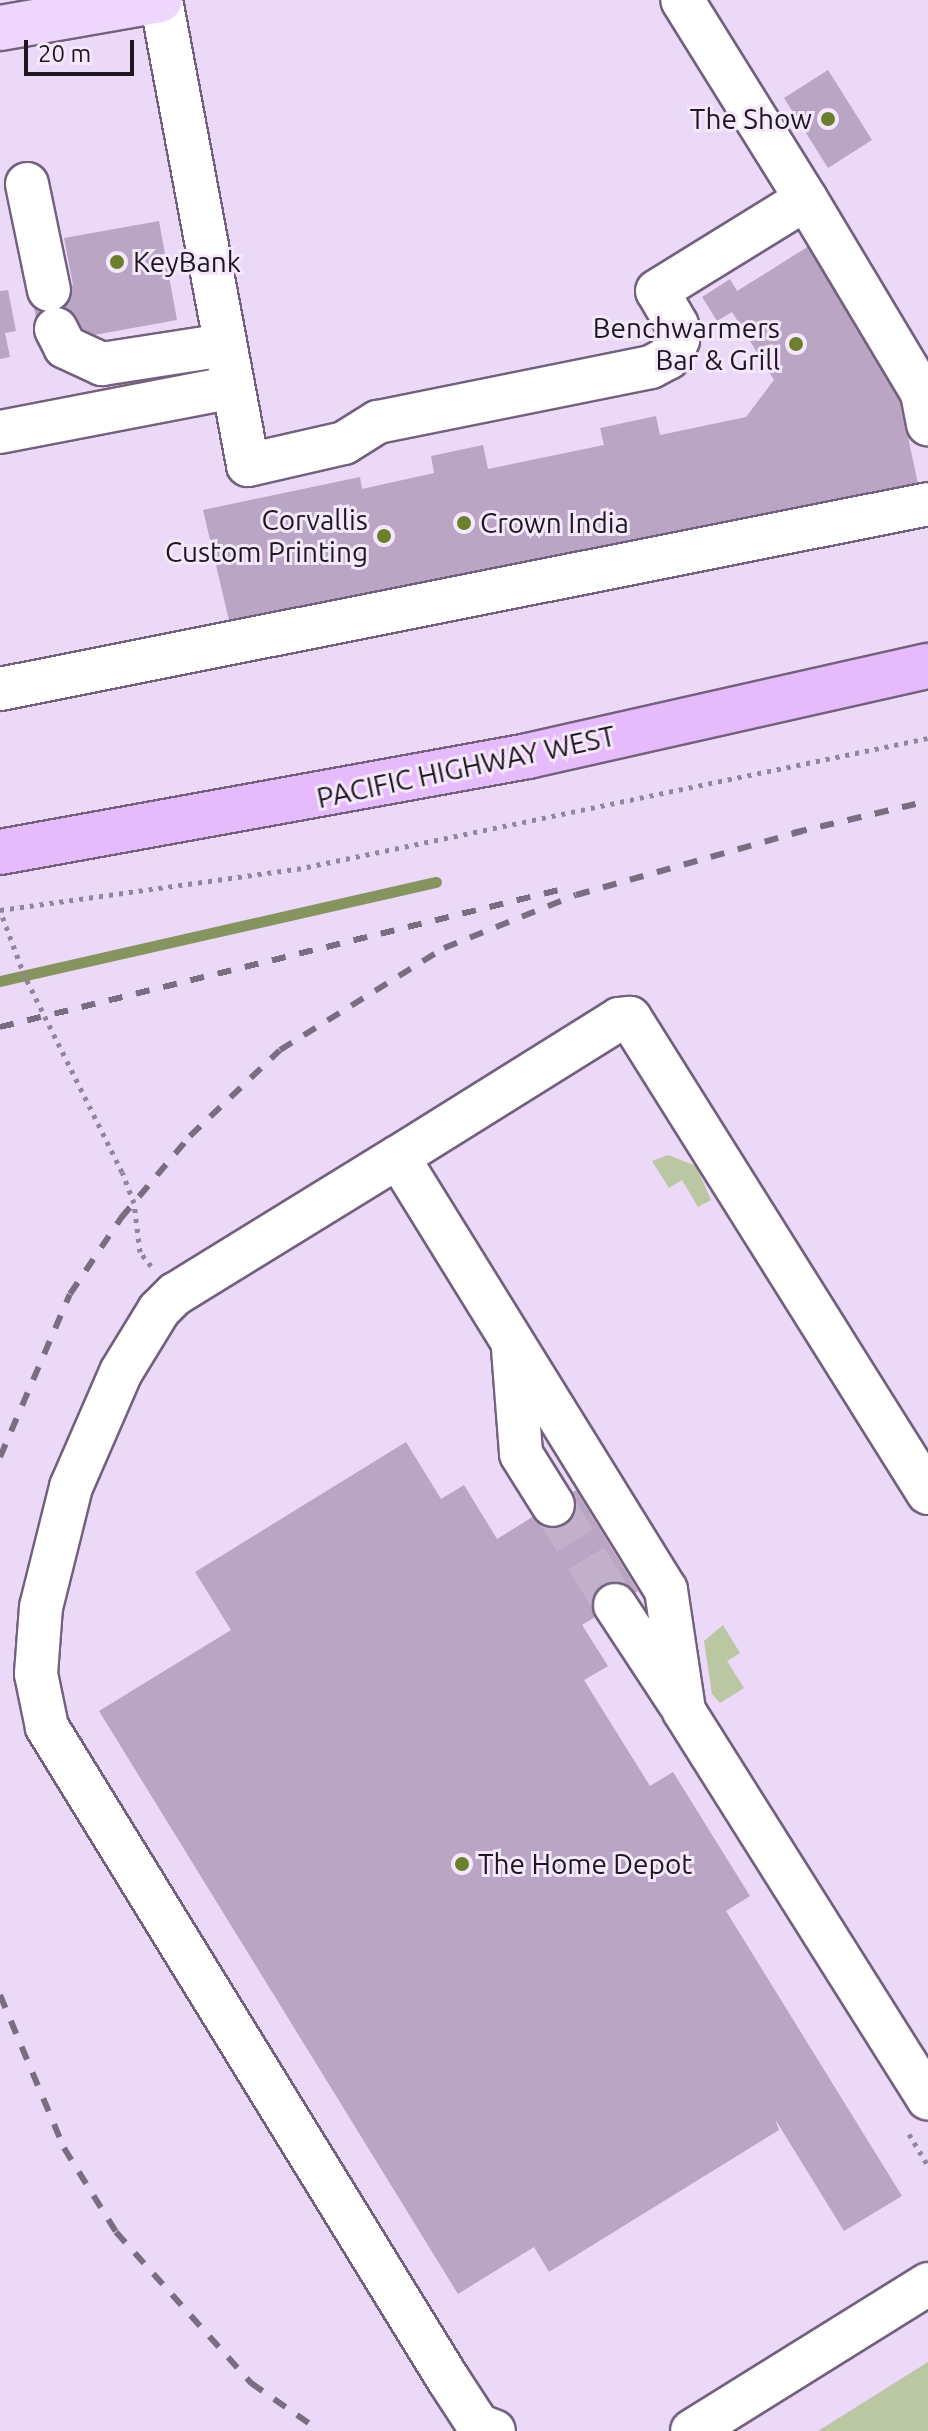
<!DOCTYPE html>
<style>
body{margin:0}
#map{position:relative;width:928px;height:2431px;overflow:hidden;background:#ecd8f7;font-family:Ubuntu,sans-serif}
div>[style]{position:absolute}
.green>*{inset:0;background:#bbc6a3}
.stream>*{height:11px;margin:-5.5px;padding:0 5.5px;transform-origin:5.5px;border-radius:5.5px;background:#869560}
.building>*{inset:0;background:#baa6c4}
.minor-tunnel>*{height:42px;margin-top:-21px;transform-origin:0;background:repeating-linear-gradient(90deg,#c3b1cc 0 42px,transparent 0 63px)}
.path>*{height:5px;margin-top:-2.5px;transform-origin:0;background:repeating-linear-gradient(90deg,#94859c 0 4px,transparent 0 10px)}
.roads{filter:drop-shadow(2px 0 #73617d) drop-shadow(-2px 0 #73617d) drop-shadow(0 2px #73617d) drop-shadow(0 -2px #73617d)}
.minor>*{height:42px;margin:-21px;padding:0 21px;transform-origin:21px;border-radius:21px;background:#fff}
.major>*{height:44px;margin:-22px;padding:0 22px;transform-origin:22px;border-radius:22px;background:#efd6fd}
.highway>*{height:44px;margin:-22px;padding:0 22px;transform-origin:22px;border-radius:22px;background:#e5bbfb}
.rail>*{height:6px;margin-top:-3px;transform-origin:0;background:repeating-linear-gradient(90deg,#7a6d81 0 14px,transparent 0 28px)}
.dots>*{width:22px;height:22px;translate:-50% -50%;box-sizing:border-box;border:4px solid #f5e8fb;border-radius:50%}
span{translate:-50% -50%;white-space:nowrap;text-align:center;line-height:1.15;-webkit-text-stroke:6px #f5e8fb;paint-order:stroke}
.poi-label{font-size:28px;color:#1e1621}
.right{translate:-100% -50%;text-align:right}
.left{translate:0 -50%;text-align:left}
.street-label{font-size:28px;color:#1e1621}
.scale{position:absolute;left:24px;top:40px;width:110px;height:36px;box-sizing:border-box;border:4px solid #1e1621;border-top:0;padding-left:10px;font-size:24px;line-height:28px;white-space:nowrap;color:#1e1621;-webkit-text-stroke:6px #f5e8fb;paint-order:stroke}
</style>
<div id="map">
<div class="green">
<i style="clip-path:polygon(668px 1155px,696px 1166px,711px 1200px,698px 1207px,682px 1180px,669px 1188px,652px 1161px)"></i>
<i style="clip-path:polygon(723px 1625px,740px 1653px,727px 1661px,744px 1688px,720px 1703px,712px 1694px,704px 1641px)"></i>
<i style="clip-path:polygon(928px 2362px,928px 2431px,818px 2431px)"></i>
</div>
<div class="stream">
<i style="left:0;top:981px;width:447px;rotate:-12.8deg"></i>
</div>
<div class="building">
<i style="clip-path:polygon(828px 70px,872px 140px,828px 168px,784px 98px)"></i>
<i style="clip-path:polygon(159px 221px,177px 320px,83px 337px,80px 325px,39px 333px,31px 293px,73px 285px,64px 238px)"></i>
<i style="clip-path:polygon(809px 246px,897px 385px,918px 484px,231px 629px,203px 510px,360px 477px,362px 489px,434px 473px,431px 456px,483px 445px,488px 469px,604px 445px,600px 428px,656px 416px,660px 435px,746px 417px,774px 380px,732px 312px,717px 321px,702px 297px,730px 279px,737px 291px)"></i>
<i style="clip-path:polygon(8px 290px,16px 331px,5px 333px,10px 357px,0 359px,0 291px)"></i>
<i style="clip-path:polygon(406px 1442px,441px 1499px,464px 1485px,497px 1539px,576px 1490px,638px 1591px,582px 1625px,608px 1666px,584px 1680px,650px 1786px,673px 1772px,750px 1896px,726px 1911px,902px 2196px,844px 2231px,775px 2119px,779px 2130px,549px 2272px,534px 2247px,458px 2294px,99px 1711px,231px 1630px,195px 1572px)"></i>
</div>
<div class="minor-tunnel">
<i style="left:553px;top:1505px;width:118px;rotate:58.2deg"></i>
</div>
<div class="path">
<i style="left:151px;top:1266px;width:18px;rotate:-128deg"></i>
<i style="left:140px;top:1252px;width:49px;rotate:-97deg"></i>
<i style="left:134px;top:1203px;width:33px;rotate:-111deg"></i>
<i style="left:122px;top:1172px;width:218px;rotate:-116.4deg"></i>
<i style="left:25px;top:977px;width:72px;rotate:-110.5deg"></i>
<i style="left:0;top:910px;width:300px;rotate:-7.9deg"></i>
<i style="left:297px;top:869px;width:644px;rotate:-11.73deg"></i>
<i style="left:909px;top:2134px;width:37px;rotate:59deg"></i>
</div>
<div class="roads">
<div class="minor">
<i style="left:161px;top:0;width:473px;rotate:79.4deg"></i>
<i style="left:248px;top:465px;width:98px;rotate:-12.9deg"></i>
<i style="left:344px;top:443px;width:40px;rotate:-32deg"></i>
<i style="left:378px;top:422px;width:278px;rotate:-11.4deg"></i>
<i style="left:651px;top:367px;width:19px;rotate:-28deg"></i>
<i style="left:668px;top:358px;width:21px;rotate:-61deg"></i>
<i style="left:678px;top:340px;width:15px;rotate:-94deg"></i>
<i style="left:677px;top:325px;width:39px;rotate:-120deg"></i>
<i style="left:657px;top:291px;width:175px;rotate:-31.7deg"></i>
<i style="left:806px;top:199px;width:234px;rotate:-121.9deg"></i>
<i style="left:27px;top:184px;width:108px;rotate:78.3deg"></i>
<i style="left:806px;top:199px;width:226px;rotate:59.1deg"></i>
<i style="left:922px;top:393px;width:32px;rotate:79deg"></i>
<i style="left:56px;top:329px;width:20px;rotate:63deg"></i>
<i style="left:65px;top:347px;width:41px;rotate:24.7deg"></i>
<i style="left:102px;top:364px;width:124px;rotate:-8.8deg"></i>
<i style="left:0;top:432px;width:237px;rotate:-10.9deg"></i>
<i style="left:0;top:689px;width:946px;rotate:-11.27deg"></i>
<i style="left:398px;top:1157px;width:262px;rotate:148.4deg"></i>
<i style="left:175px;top:1294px;width:23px;rotate:135deg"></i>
<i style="left:159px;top:1310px;width:73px;rotate:121.5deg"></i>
<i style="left:121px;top:1372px;width:125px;rotate:113.5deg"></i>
<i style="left:71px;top:1487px;width:124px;rotate:104deg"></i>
<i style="left:41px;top:1607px;width:67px;rotate:94.3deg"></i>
<i style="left:36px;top:1674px;width:54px;rotate:78.3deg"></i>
<i style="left:47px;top:1727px;width:765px;rotate:58.41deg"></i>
<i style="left:448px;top:2379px;width:55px;rotate:56.9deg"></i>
<i style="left:478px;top:2425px;width:17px;rotate:21deg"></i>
<i style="left:513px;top:1349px;width:105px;rotate:85.6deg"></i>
<i style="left:521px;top:1454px;width:60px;rotate:57.9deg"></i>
<i style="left:928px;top:1493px;width:561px;rotate:-122.1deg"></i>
<i style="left:630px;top:1018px;width:11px;rotate:175deg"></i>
<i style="left:619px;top:1019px;width:261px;rotate:148deg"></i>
<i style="left:398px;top:1157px;width:509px;rotate:58.25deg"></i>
<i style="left:666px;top:1590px;width:122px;rotate:81.5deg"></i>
<i style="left:684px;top:1711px;width:458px;rotate:57.8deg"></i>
<i style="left:615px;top:1605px;width:115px;rotate:56.7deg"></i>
<i style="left:692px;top:2431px;width:278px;rotate:-31.9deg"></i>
</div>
<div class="major">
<i style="left:0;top:28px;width:162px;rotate:-9.9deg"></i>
</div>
<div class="highway">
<i style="left:0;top:852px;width:537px;rotate:-10.3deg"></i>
<i style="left:528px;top:756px;width:410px;rotate:-12.7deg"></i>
</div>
</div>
<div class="rail">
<i style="left:793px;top:833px;width:139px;rotate:-13.3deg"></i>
<i style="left:0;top:1027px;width:588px;rotate:-13.78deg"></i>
<i style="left:0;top:1457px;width:177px;rotate:-66.8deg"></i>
<i style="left:70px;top:1294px;width:92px;rotate:-56.1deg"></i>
<i style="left:121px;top:1218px;width:107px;rotate:-49.9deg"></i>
<i style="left:190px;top:1136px;width:124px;rotate:-43.7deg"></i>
<i style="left:280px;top:1050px;width:193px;rotate:-31.9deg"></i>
<i style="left:444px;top:948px;width:142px;rotate:-21.9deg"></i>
<i style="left:576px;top:895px;width:235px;rotate:-15.8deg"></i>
<i style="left:0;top:1995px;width:166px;rotate:67.3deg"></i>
<i style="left:64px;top:2148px;width:99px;rotate:58.2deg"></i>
<i style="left:116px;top:2232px;width:203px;rotate:48.2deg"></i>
<i style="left:251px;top:2383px;width:84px;rotate:34.8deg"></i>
</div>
<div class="dots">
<i style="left:828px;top:119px;background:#6c7f2f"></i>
<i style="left:117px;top:262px;background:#6c7f2f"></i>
<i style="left:796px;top:344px;background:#6c7f2f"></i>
<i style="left:464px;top:523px;background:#6c7f2f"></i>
<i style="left:384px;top:536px;background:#6c7f2f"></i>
<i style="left:462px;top:1864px;background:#6c7f2f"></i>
</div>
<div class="poi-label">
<span class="right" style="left:812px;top:119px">The Show</span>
<span class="left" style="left:133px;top:262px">KeyBank</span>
<span class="right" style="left:780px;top:344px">Benchwarmers<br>Bar &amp; Grill</span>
<span class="right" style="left:368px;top:536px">Corvallis<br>Custom Printing</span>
<span class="left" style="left:480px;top:523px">Crown India</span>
<span class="left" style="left:478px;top:1864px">The Home Depot</span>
</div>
<div class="street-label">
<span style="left:466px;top:767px;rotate:-12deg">PACIFIC HIGHWAY WEST</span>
</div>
<div class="scale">20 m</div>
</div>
